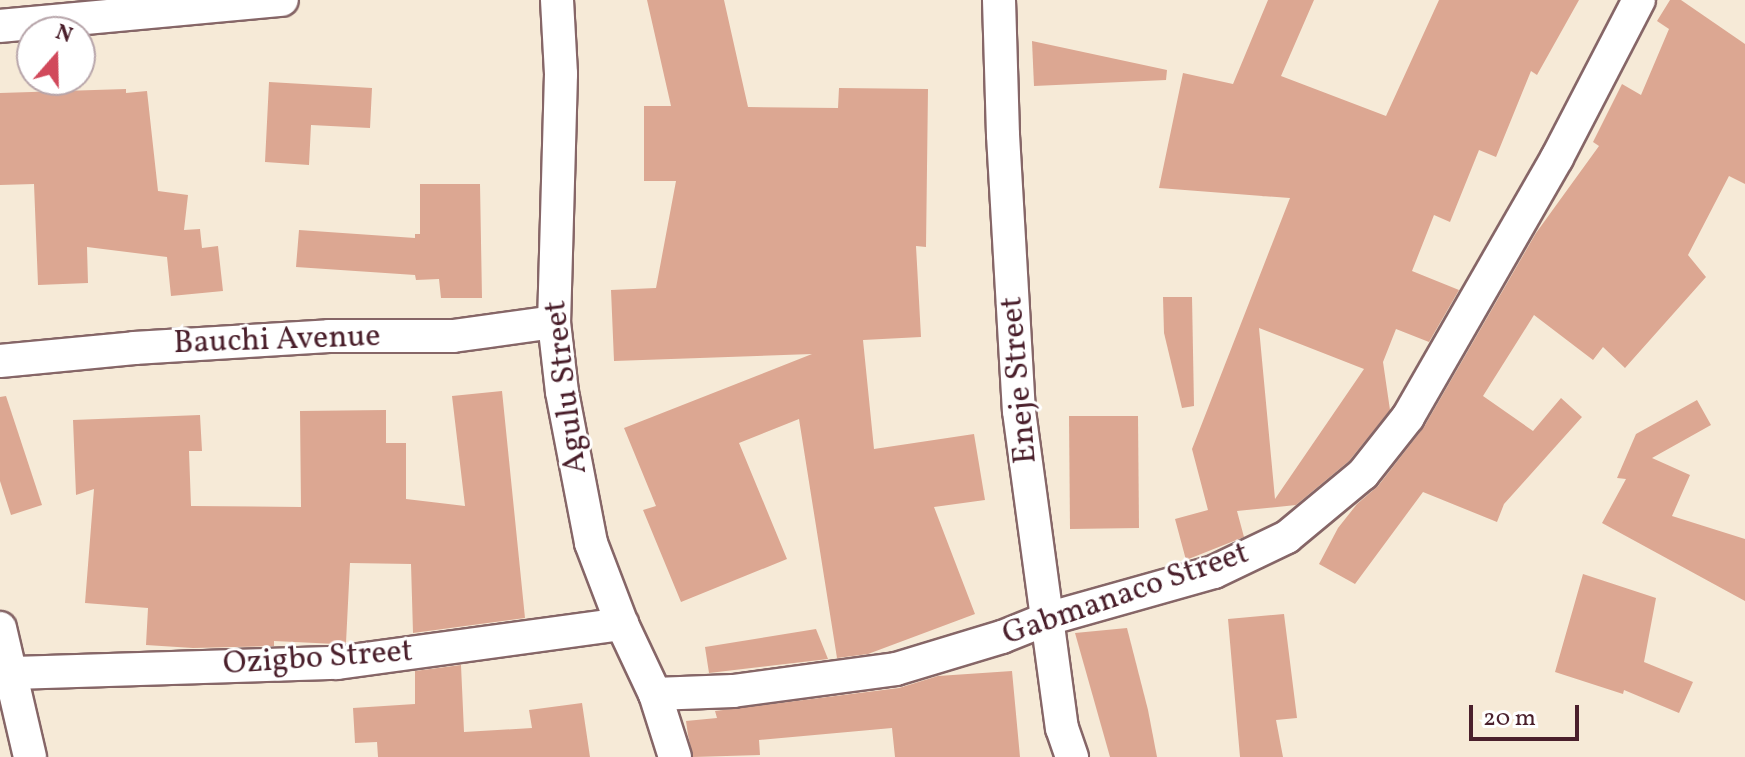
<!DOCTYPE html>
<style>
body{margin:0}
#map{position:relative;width:1745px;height:757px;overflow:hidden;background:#f6ead7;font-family:Vollkorn,serif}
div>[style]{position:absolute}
.building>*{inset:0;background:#dca792}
.roads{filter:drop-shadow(2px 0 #866667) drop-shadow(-2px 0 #866667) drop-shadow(0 2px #866667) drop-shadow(0 -2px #866667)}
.minor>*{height:32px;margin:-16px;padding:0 16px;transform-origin:16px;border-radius:16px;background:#fff}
span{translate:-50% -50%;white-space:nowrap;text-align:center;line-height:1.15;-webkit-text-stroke:6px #fff;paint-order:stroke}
.street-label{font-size:32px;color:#4a1f2b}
.north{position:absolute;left:16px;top:16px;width:80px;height:80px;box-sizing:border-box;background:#fff;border:2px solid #b7a5aa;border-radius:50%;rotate:20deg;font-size:22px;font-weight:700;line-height:32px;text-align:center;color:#4a1f2b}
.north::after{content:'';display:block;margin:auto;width:28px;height:36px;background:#d1495b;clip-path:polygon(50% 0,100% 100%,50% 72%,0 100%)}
.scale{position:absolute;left:1469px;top:705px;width:110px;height:36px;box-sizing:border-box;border:4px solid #4a1f2b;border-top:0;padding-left:10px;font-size:24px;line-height:28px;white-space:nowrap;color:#4a1f2b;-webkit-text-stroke:6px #fff;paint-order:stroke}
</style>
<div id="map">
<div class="building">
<i style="clip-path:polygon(647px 0,724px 0,748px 107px,838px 108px,839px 88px,928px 89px,926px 247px,916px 246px,921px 337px,863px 340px,874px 449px,974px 434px,985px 500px,934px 507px,975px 614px,868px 654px,837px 658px,799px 419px,739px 443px,787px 559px,681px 602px,643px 510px,656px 506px,624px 428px,812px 354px,614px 361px,611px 290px,656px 288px,676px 181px,644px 181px,644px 106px,671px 106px)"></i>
<i style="clip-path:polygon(evenodd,1268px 0,1314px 0,1281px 76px,1386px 116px,1439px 0,1579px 0,1537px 75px,1531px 71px,1496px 157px,1479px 150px,1450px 222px,1434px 215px,1412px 271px,1459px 290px,1429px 342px,1396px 329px,1383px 362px,1390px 410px,1349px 461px,1296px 505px,1237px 511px,1244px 537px,1186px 560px,1175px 519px,1208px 510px,1192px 449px,1290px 198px,1159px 188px,1183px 73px,1233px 84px,1268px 0,1259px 328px,1364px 369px,1275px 499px,1259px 328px)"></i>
<i style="clip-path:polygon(1670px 0,1681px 0,1745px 44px,1745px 184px,1729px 176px,1688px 255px,1706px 277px,1625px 368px,1603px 347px,1593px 360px,1534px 315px,1483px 396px,1533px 431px,1561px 398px,1582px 417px,1504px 504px,1497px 522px,1423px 492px,1355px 584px,1319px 564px,1338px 528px,1357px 504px,1378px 486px,1424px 427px,1536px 233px,1599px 146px,1593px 142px,1622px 84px,1641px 95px,1669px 29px,1657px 21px)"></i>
<i style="clip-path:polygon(1032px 41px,1167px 70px,1166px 80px,1034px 86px)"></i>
<i style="clip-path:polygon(269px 82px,372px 88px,370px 128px,311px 125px,309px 165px,265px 162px)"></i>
<i style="clip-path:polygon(126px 89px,126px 93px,147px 91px,158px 191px,188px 195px,184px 230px,200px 229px,202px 248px,218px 246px,223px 291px,171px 296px,167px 257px,87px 247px,88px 283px,38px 285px,34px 184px,0 185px,0 93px)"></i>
<i style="clip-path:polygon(420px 184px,480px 184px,482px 298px,441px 298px,439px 279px,416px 280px,415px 275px,296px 267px,299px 230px,415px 238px,415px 234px,420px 234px)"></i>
<i style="clip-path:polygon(1163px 297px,1192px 297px,1194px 406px,1182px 408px,1164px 333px)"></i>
<i style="clip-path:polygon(502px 391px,525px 618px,413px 633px,411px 564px,350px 563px,346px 643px,336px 644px,274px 641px,274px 646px,193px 648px,146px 645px,148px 608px,85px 603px,94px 489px,76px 495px,73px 420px,200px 415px,202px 451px,189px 451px,191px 506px,301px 507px,300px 411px,386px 410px,386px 443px,406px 443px,406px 499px,465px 506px,452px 396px)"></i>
<i style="clip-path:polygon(6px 396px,42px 505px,11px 515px,0 481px,0 397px)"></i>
<i style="clip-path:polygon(1697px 400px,1711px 425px,1652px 458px,1690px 475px,1672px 516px,1745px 539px,1745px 601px,1602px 523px,1626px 479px,1617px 478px,1636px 434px)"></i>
<i style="clip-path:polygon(1069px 416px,1138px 416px,1139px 528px,1070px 529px)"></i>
<i style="clip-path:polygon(1583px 574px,1656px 598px,1644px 662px,1693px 682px,1679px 713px,1624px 690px,1623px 694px,1555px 672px)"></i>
<i style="clip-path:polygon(1284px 614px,1297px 718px,1276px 720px,1283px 757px,1240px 757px,1228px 619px)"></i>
<i style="clip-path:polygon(1127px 628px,1148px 710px,1157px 757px,1110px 757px,1075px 633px)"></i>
<i style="clip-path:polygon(816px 629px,828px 659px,709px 673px,705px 647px)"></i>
<i style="clip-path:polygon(461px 665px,464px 732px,532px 728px,529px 710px,582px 703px,590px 757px,378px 757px,377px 742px,355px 743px,353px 708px,415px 704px,415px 671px)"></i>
<i style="clip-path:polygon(1012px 671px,1020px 757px,895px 757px,892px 728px,759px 740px,760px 755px,693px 757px,688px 735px,686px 721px,717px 718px,715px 711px,899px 688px,938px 676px)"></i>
</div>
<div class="roads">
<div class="minor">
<i style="left:557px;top:0;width:74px;rotate:86.9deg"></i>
<i style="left:561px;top:74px;width:248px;rotate:91.6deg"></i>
<i style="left:554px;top:322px;width:70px;rotate:83.5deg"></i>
<i style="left:562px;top:392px;width:154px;rotate:79.1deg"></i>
<i style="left:591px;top:543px;width:87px;rotate:69.1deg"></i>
<i style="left:622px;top:624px;width:77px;rotate:64.8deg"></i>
<i style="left:655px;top:694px;width:66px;rotate:72.4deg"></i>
<i style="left:999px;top:0;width:135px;rotate:88.3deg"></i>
<i style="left:1003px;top:135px;width:276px;rotate:86.7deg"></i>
<i style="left:1019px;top:411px;width:320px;rotate:82.3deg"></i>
<i style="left:1062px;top:728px;width:31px;rotate:71deg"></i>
<i style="left:0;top:26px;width:283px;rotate:-5.3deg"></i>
<i style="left:0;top:361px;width:135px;rotate:-5.5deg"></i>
<i style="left:134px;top:348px;width:195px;rotate:-3.5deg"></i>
<i style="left:329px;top:336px;width:124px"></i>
<i style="left:453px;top:336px;width:102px;rotate:-7.9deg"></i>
<i style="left:0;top:628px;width:132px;rotate:76.9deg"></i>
<i style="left:13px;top:673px;width:324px;rotate:-1.8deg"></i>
<i style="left:337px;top:663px;width:288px;rotate:-7.8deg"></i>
<i style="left:655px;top:694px;width:78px;rotate:-2.2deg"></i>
<i style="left:733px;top:691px;width:164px;rotate:-7.7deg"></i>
<i style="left:896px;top:669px;width:111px;rotate:-16.8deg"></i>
<i style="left:1002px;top:637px;width:48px;rotate:-21.8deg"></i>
<i style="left:1047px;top:619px;width:173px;rotate:-15.7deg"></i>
<i style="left:1214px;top:572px;width:81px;rotate:-25.6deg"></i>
<i style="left:1287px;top:537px;width:99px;rotate:-39.7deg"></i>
<i style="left:1363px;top:474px;width:73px;rotate:-51.7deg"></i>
<i style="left:1408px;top:417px;width:299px;rotate:-60.1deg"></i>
<i style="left:1557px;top:158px;width:178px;rotate:-62.6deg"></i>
</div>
</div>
<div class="street-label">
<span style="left:277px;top:341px;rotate:-2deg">Bauchi Avenue</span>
<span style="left:1020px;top:380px;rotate:-95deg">Eneje Street</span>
<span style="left:567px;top:387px;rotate:-97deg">Agulu Street</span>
<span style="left:1126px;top:595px;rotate:-19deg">Gabmanaco Street</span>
<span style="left:318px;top:659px;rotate:-4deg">Ozigbo Street</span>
</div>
<div class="north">N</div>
<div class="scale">20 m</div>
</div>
